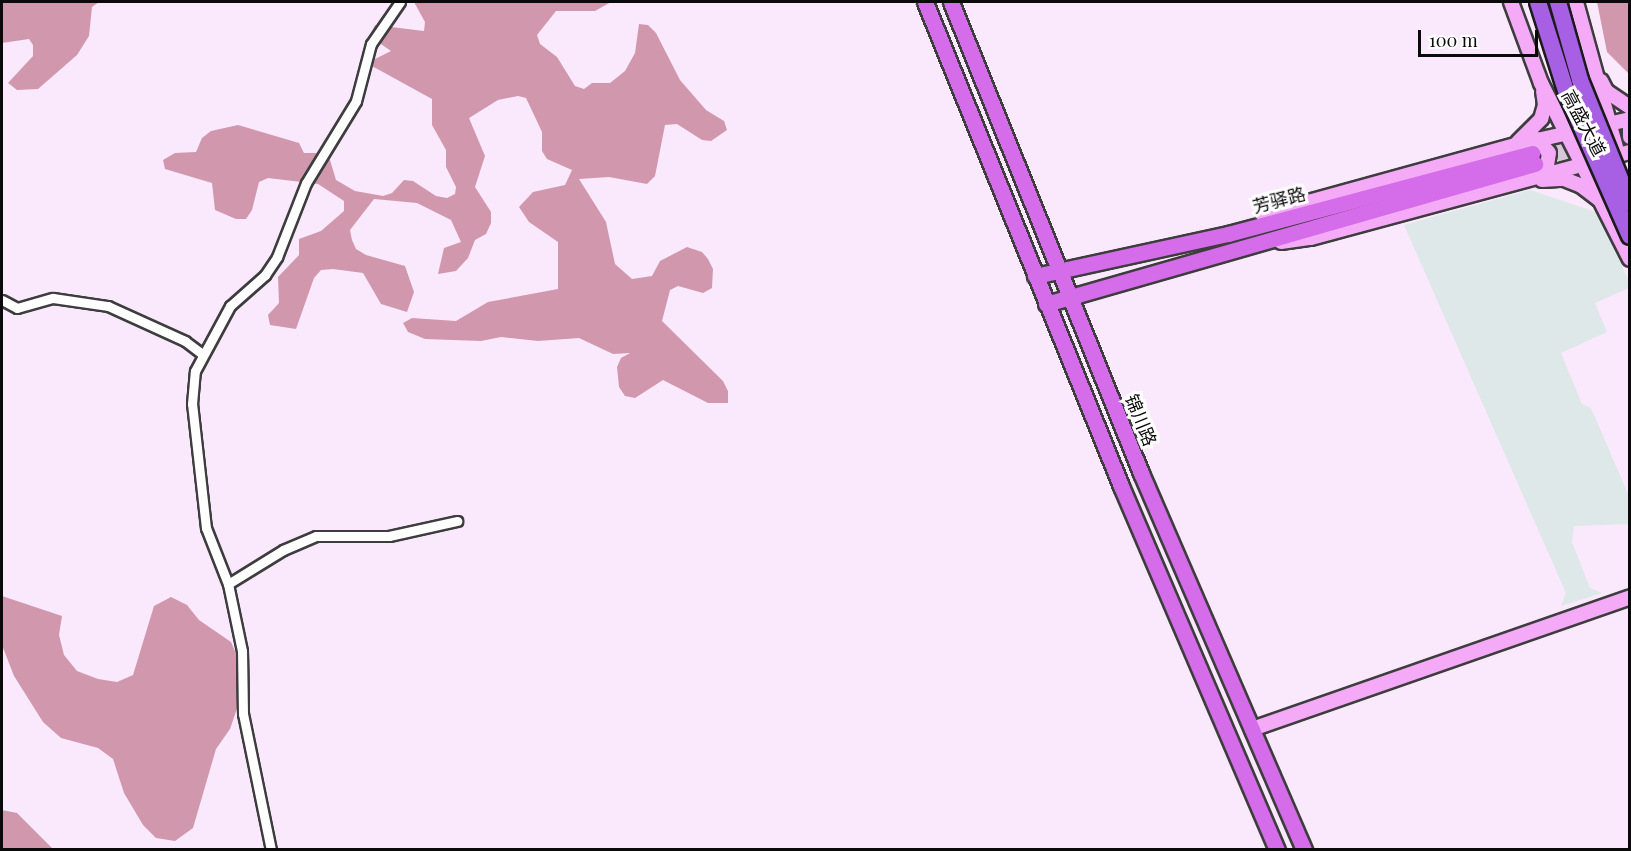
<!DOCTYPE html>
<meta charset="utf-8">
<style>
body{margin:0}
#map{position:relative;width:1631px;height:851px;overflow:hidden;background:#fae8fd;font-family:"Playfair Display","Noto Sans SC",serif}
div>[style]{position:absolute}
.industrial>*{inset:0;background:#dee8e8}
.forest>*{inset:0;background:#d198ad}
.primary-tunnel>*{height:15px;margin-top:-7.5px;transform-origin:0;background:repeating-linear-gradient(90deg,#d6c7d9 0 15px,transparent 0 23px)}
.roads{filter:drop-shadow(2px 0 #3d3d3d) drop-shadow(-2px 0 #3d3d3d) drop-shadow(0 2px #3d3d3d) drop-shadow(0 -2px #3d3d3d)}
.street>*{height:9px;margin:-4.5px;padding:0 4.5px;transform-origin:4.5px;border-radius:4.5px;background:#fff}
.secondary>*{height:14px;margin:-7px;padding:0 7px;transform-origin:7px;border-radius:7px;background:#f4aaf6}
.primary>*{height:15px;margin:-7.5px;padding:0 7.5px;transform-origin:7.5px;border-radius:7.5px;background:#d56ce9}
.bridges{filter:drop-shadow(2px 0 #1b1b1b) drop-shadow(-2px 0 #1b1b1b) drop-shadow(0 2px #1b1b1b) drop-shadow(0 -2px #1b1b1b)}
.highway-bridge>*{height:16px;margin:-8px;padding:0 8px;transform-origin:8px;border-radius:8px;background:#a75fe4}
span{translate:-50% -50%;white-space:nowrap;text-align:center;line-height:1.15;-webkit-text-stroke:6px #fff;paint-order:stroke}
.street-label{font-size:18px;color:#0a0a0a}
.frame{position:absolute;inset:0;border:3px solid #0a0a0a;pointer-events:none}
.scale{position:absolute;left:1418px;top:30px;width:120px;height:27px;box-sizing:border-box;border:3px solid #0a0a0a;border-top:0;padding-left:8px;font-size:18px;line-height:21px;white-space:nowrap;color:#0a0a0a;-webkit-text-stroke:4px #fff;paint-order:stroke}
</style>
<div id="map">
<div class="industrial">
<i style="clip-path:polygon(1530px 190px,1596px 212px,1629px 281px,1629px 288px,1595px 303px,1607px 332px,1561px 353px,1582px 404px,1591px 408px,1629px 496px,1630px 524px,1574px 526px,1572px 542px,1590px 588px,1602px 593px,1561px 606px,1566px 593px,1404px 225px)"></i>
</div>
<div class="forest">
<i style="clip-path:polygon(2px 2px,99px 2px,92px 7px,89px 36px,77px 55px,38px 89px,17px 90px,8px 83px,33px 56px,33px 45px,29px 39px,2px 43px)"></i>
<i style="clip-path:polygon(414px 2px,611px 2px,595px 11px,556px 11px,537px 35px,540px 44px,557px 57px,575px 86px,584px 89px,592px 83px,610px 83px,625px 71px,635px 53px,639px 24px,648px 25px,656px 33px,680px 80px,706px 110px,724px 121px,727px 130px,711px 141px,702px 140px,677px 124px,665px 125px,655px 176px,647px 184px,609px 177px,579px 179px,606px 222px,615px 264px,632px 279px,652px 276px,660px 261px,687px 247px,702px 252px,708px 259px,713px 269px,712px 288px,703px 293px,678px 286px,670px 290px,662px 321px,723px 381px,728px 391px,728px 403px,708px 403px,663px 380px,635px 398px,625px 396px,619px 387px,617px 367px,621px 358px,630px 353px,613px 354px,579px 338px,538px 341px,501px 337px,481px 341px,425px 339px,408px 332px,403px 323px,412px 318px,456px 321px,488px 302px,558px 289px,558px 242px,529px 222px,519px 207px,533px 192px,565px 185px,572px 170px,547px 159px,542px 151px,542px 132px,526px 98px,518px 96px,498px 100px,469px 118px,485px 156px,475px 187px,491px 212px,491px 223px,486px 234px,475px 240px,468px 258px,456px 271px,438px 274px,444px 248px,461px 242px,451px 220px,417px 203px,374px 199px,350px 230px,352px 240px,356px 249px,366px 255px,405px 266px,414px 292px,407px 312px,381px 304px,363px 273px,333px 269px,321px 270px,314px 278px,296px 329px,270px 325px,268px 315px,279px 303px,278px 277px,299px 255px,299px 239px,321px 231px,344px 211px,344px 201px,318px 184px,268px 178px,259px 182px,252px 210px,246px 219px,236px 219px,215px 210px,212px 183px,165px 169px,163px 160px,175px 153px,196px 152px,202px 138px,211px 131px,238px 125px,299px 143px,304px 153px,322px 153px,330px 160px,336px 180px,355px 191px,383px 196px,392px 193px,404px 180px,413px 181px,436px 196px,447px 198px,455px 194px,456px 187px,446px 167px,446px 150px,432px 125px,432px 99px,372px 66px,375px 59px,391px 51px,378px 42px,372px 32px,375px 25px,424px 31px,425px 22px)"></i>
<i style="clip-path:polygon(1597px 2px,1629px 2px,1629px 74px,1607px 52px)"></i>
<i style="clip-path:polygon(2px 596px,62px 616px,59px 635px,64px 655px,77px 671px,98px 679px,117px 682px,133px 675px,154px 606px,171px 597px,187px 605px,199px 620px,231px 642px,247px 679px,230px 729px,216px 749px,193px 828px,175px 841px,156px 838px,143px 825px,124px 793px,113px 759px,98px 748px,61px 738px,43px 722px,14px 676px,2px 645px)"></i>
<i style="clip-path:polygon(2px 810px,17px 813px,53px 849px,2px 849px)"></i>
</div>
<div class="primary-tunnel">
<i style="left:1533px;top:153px;width:100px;rotate:-13.3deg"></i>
<i style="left:1535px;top:164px;width:97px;rotate:-12.5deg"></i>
</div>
<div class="roads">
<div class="street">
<i style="left:2px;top:300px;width:17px;rotate:28deg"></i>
<i style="left:17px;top:308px;width:37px;rotate:-16deg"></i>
<i style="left:53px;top:298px;width:56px;rotate:8.3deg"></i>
<i style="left:108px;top:306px;width:85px;rotate:24.4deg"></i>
<i style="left:185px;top:341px;width:21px;rotate:37deg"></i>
<i style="left:228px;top:584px;width:60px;rotate:-111.4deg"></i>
<i style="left:206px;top:528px;width:125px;rotate:-96.4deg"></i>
<i style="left:192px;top:404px;width:33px;rotate:-85deg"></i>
<i style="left:195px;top:371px;width:74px;rotate:-61.7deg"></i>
<i style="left:230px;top:306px;width:47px;rotate:-41.5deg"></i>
<i style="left:265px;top:275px;width:22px;rotate:-56deg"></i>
<i style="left:277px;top:257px;width:79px;rotate:-68.6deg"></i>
<i style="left:306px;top:183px;width:96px;rotate:-58.6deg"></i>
<i style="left:356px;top:101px;width:59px;rotate:-75.3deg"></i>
<i style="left:371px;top:44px;width:51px;rotate:-55.4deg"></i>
<i style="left:271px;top:850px;width:139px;rotate:-101.6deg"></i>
<i style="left:243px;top:714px;width:63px;rotate:-90.9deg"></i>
<i style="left:242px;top:651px;width:68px;rotate:-101.8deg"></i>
<i style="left:228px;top:584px;width:65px;rotate:-31.7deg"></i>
<i style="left:283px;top:550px;width:36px;rotate:-23deg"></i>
<i style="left:316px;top:536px;width:73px"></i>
<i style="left:389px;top:536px;width:70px;rotate:-12.4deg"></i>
</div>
<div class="secondary">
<i style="left:1511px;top:2px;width:86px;rotate:69.7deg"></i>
<i style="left:1541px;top:83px;width:197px;rotate:63.2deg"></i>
<i style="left:1576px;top:2px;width:159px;rotate:74.6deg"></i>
<i style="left:1601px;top:81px;width:11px;rotate:63deg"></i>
<i style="left:1606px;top:91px;width:29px;rotate:34deg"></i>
<i style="left:1630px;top:125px;width:12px;rotate:90deg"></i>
<i style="left:1537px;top:139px;width:18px;rotate:49deg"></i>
<i style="left:1549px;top:153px;width:19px;rotate:99deg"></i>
<i style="left:1518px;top:142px;width:33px;rotate:-45deg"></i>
<i style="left:1541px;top:119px;width:15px;rotate:-74deg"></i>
<i style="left:1545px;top:105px;width:14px;rotate:-98deg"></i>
<i style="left:1542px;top:180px;width:22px;rotate:-3deg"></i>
<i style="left:1564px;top:179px;width:17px;rotate:21deg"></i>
<i style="left:1580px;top:185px;width:25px;rotate:37deg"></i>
<i style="left:1264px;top:219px;width:40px;rotate:-22deg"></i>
<i style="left:1301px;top:204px;width:222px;rotate:-15.4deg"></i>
<i style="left:1515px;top:145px;width:118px;rotate:-12.7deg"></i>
<i style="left:1281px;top:242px;width:30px;rotate:-8deg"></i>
<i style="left:1311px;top:238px;width:330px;rotate:-15.1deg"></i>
<i style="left:1252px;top:729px;width:400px;rotate:-19.2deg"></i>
</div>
<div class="primary">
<i style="left:925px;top:2px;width:522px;rotate:67.95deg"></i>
<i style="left:1121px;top:486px;width:396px;rotate:66.8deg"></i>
<i style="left:951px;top:2px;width:508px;rotate:68.03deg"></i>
<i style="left:1141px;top:473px;width:411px;rotate:66.6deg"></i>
<i style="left:1035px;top:276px;width:198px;rotate:-12.3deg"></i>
<i style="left:1228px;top:234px;width:315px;rotate:-14.9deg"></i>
<i style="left:1046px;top:304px;width:509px;rotate:-15.98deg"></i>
</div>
</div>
<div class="bridges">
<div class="highway-bridge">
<i style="left:1538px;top:2px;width:96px;rotate:72.5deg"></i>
<i style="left:1567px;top:94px;width:155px;rotate:66.1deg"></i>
<i style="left:1558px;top:2px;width:81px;rotate:74.2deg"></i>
<i style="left:1580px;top:80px;width:133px;rotate:67.9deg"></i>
</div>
</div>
<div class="street-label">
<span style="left:1584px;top:123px;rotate:62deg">高盛大道</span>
<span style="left:1279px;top:200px;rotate:-15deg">芳驿路</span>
<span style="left:1141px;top:420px;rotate:68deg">锦川路</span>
</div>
<div class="frame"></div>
<div class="scale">100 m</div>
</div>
